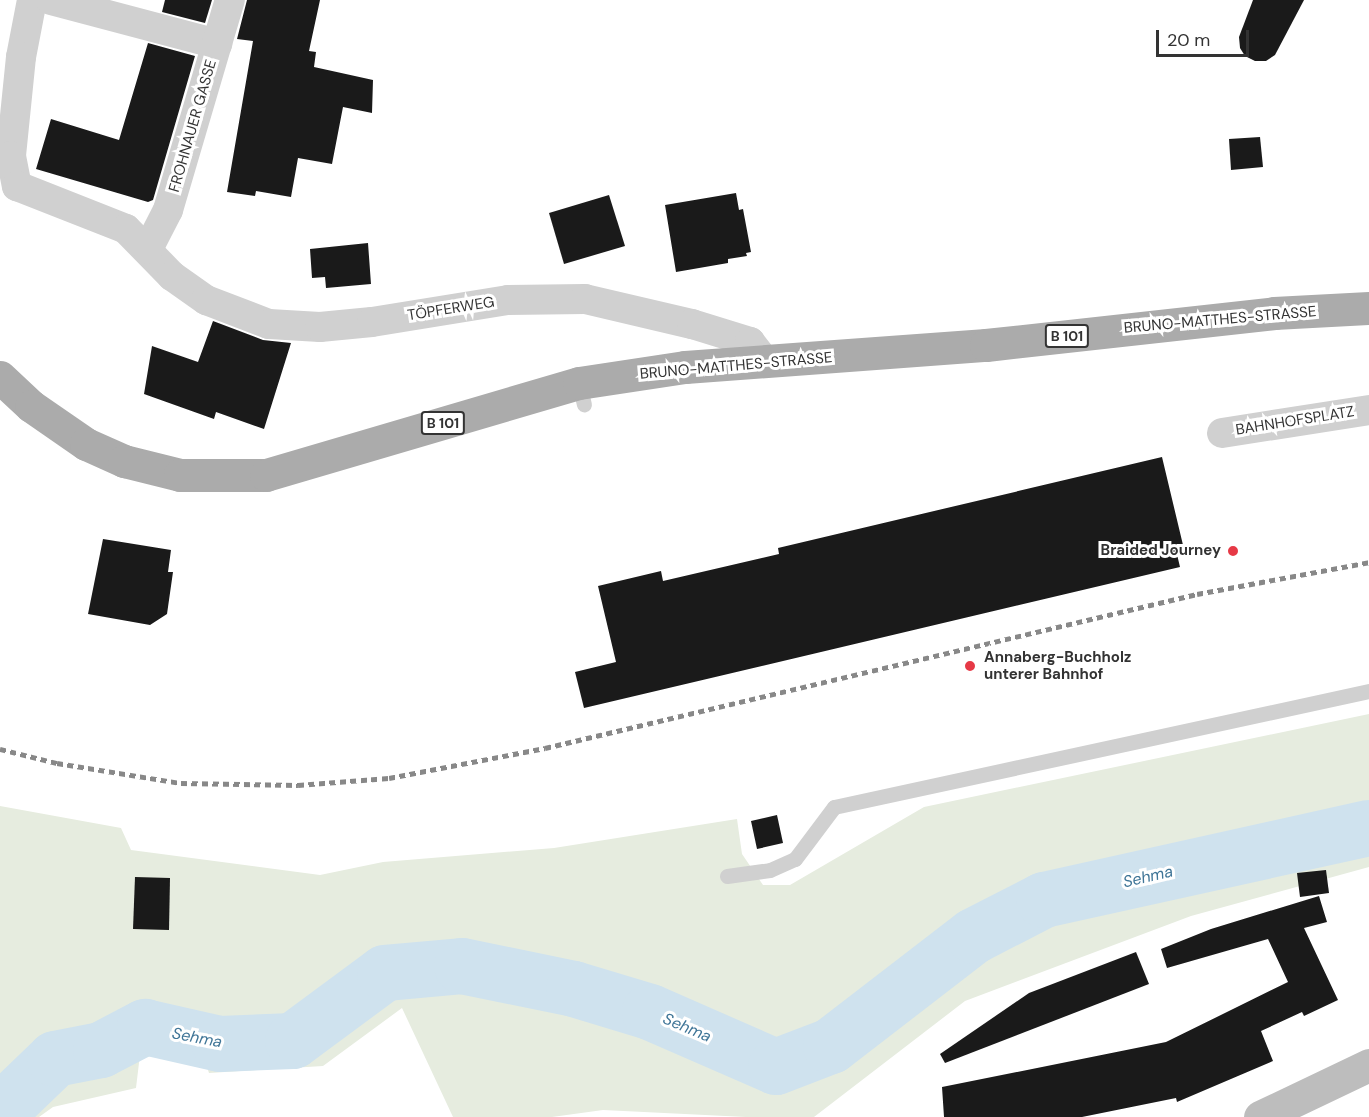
<!DOCTYPE html>
<meta charset="utf-8">
<style>
body{margin:0}
#map{position:relative;width:1369px;height:1117px;overflow:hidden;background:#fff;font-family:"DM Sans",sans-serif}
div>[style]{position:absolute}
.green>*{inset:0;background:#e6ecdf}
.river>*{height:56px;margin:-28px;padding:0 28px;transform-origin:28px;border-radius:28px;background:#cfe2ee}
.building>*{inset:0;background:#1a1a1a}
.service>*{height:15px;margin:-7.5px;padding:0 7.5px;transform-origin:7.5px;border-radius:7.5px;background:#d0d0d0}
.minor>*{height:30px;margin:-15px;padding:0 15px;transform-origin:15px;border-radius:15px;background:#d0d0d0}
.secondary>*{height:33px;margin:-16.5px;padding:0 16.5px;transform-origin:16.5px;border-radius:16.5px;background:#bdbdbd}
.primary>*{height:33px;margin:-16.5px;padding:0 16.5px;transform-origin:16.5px;border-radius:16.5px;background:#ababab}
.rail>*{height:4.5px;margin-top:-2.25px;transform-origin:0;background:repeating-linear-gradient(90deg,#888 0 6px,transparent 0 10.5px)}
.dots>*{width:16px;height:16px;translate:-50% -50%;box-sizing:border-box;border:3px solid #fff;border-radius:50%}
span{translate:-50% -50%;white-space:nowrap;text-align:center;line-height:1.15;-webkit-text-stroke:6px #fff;paint-order:stroke}
.shield-label span{padding:2px 4px;background:#fff;border:2px solid;border-radius:4px;-webkit-text-stroke-width:0}
.shield-label{font-size:14px;color:#333;font-weight:700}
.street-label{font-size:15px;color:#333}
.poi-label{font-size:15px;color:#333;font-weight:700}
.right{translate:-100% -50%;text-align:right}
.left{translate:0 -50%;text-align:left}
.water-label{font-size:16px;color:#3f7597;font-style:italic}
.scale{position:absolute;left:1156px;top:30px;width:93px;height:27px;box-sizing:border-box;border:3px solid #333;border-top:0;padding-left:8px;font-size:18px;line-height:21px;white-space:nowrap;color:#333;-webkit-text-stroke:4px #fff;paint-order:stroke}
</style>
<div id="map">
<div class="green">
<i style="clip-path:polygon(1369px 714px,1369px 867px,1191px 916px,965px 1001px,814px 1117px,746px 1117px,603px 1110px,552px 1117px,453px 1117px,402px 1008px,323px 1066px,209px 1073px,191px 1018px,145px 1013px,136px 1088px,53px 1107px,39px 1117px,0 1117px,0 806px,121px 828px,131px 850px,320px 875px,383px 862px,554px 848px,737px 819px,742px 854px,763px 885px,790px 885px,924px 807px)"></i>
</div>
<div class="river">
<i style="left:0;top:1112px;width:76px;rotate:-43.9deg"></i>
<i style="left:55px;top:1059px;width:47px;rotate:-11.1deg"></i>
<i style="left:101px;top:1050px;width:50px;rotate:-27.6deg"></i>
<i style="left:145px;top:1027px;width:77px;rotate:12.8deg"></i>
<i style="left:220px;top:1044px;width:73px;rotate:-2.4deg"></i>
<i style="left:293px;top:1041px;width:114px;rotate:-36.5deg"></i>
<i style="left:385px;top:973px;width:77px;rotate:-5.2deg"></i>
<i style="left:462px;top:966px;width:114px;rotate:11.6deg"></i>
<i style="left:574px;top:989px;width:79px;rotate:16.8deg"></i>
<i style="left:650px;top:1012px;width:137px;rotate:23.6deg"></i>
<i style="left:776px;top:1067px;width:59px;rotate:-20.9deg"></i>
<i style="left:831px;top:1046px;width:180px;rotate:-37.6deg"></i>
<i style="left:974px;top:936px;width:79px;rotate:-27.2deg"></i>
<i style="left:1044px;top:900px;width:333px;rotate:-12.5deg"></i>
</div>
<div class="building">
<i style="clip-path:polygon(165px 0,212px 0,205px 23px,162px 12px)"></i>
<i style="clip-path:polygon(247px 0,320px 0,309px 51px,316px 52px,314px 67px,373px 80px,372px 113px,343px 107px,332px 164px,298px 158px,291px 197px,256px 191px,255px 196px,227px 192px,253px 41px,237px 39px)"></i>
<i style="clip-path:polygon(1253px 0,1304px 0,1275px 55px,1266px 61px,1255px 61px,1245px 56px,1240px 48px,1239px 37px)"></i>
<i style="clip-path:polygon(148px 43px,195px 56px,153px 200px,148px 202px,36px 169px,51px 119px,119px 140px)"></i>
<i style="clip-path:polygon(1260px 137px,1263px 167px,1231px 170px,1229px 139px)"></i>
<i style="clip-path:polygon(736px 193px,739px 210px,743px 209px,751px 252px,746px 253px,747px 256px,728px 259px,728px 263px,676px 272px,665px 205px)"></i>
<i style="clip-path:polygon(609px 195px,625px 246px,564px 264px,549px 213px)"></i>
<i style="clip-path:polygon(368px 243px,371px 284px,326px 288px,325px 277px,312px 278px,310px 249px)"></i>
<i style="clip-path:polygon(213px 321px,263px 340px,291px 343px,264px 429px,216px 412px,214px 419px,144px 394px,152px 346px,198px 362px)"></i>
<i style="clip-path:polygon(1162px 457px,1183px 545px,1175px 546px,1180px 567px,584px 708px,575px 672px,616px 662px,598px 586px,661px 571px,663px 581px,779px 554px,778px 548px)"></i>
<i style="clip-path:polygon(103px 539px,171px 550px,168px 572px,173px 572px,167px 614px,150px 625px,88px 614px)"></i>
<i style="clip-path:polygon(777px 815px,783px 843px,757px 849px,751px 821px)"></i>
<i style="clip-path:polygon(1326px 870px,1329px 893px,1300px 897px,1297px 873px)"></i>
<i style="clip-path:polygon(135px 877px,170px 878px,169px 930px,133px 929px)"></i>
<i style="clip-path:polygon(1319px 896px,1327px 922px,1304px 928px,1338px 1000px,1304px 1016px,1302px 1012px,1261px 1031px,1273px 1061px,1177px 1102px,1176px 1098px,1082px 1117px,944px 1117px,942px 1087px,1166px 1042px,1288px 982px,1268px 939px,1167px 968px,1161px 949px,1211px 929px)"></i>
<i style="clip-path:polygon(1136px 952px,1149px 984px,945px 1063px,940px 1054px,1029px 993px)"></i>
</div>
<div class="service">
<i style="left:579px;top:383px;width:22px;rotate:77deg"></i>
<i style="left:727px;top:876px;width:43px;rotate:-7.9deg"></i>
<i style="left:770px;top:870px;width:27px;rotate:-24deg"></i>
<i style="left:795px;top:859px;width:65px;rotate:-53.1deg"></i>
<i style="left:834px;top:807px;width:547px;rotate:-12.23deg"></i>
</div>
<div class="minor">
<i style="left:32px;top:0;width:58px;rotate:100.9deg"></i>
<i style="left:21px;top:57px;width:100px;rotate:95.8deg"></i>
<i style="left:11px;top:156px;width:31px;rotate:79deg"></i>
<i style="left:17px;top:186px;width:117px;rotate:21.5deg"></i>
<i style="left:126px;top:229px;width:66px;rotate:45.6deg"></i>
<i style="left:172px;top:276px;width:42px;rotate:35.2deg"></i>
<i style="left:206px;top:300px;width:67px;rotate:20.9deg"></i>
<i style="left:269px;top:324px;width:51px;rotate:3.4deg"></i>
<i style="left:320px;top:327px;width:52px;rotate:-5.5deg"></i>
<i style="left:372px;top:322px;width:138px;rotate:-9.2deg"></i>
<i style="left:508px;top:300px;width:77px;rotate:-0.7deg"></i>
<i style="left:585px;top:299px;width:110px;rotate:13.2deg"></i>
<i style="left:692px;top:324px;width:61px;rotate:17.2deg"></i>
<i style="left:750px;top:342px;width:24px;rotate:52deg"></i>
<i style="left:51px;top:0;width:172px;rotate:14.8deg"></i>
<i style="left:148px;top:249px;width:44px;rotate:-62.9deg"></i>
<i style="left:168px;top:210px;width:219px;rotate:-73.6deg"></i>
<i style="left:1222px;top:433px;width:149px;rotate:-8.9deg"></i>
</div>
<div class="secondary">
<i style="left:1260px;top:1117px;width:121px;rotate:-25.5deg"></i>
</div>
<div class="primary">
<i style="left:0;top:377px;width:42px;rotate:43.1deg"></i>
<i style="left:31px;top:406px;width:67px;rotate:34.6deg"></i>
<i style="left:86px;top:444px;width:42px;rotate:24.1deg"></i>
<i style="left:124px;top:461px;width:58px;rotate:14deg"></i>
<i style="left:180px;top:475px;width:86px"></i>
<i style="left:266px;top:475px;width:326px;rotate:-16.4deg"></i>
<i style="left:579px;top:383px;width:107px;rotate:-8.6deg"></i>
<i style="left:685px;top:367px;width:302px;rotate:-4.2deg"></i>
<i style="left:986px;top:345px;width:290px;rotate:-6.3deg"></i>
<i style="left:1274px;top:313px;width:95px;rotate:-3deg"></i>
</div>
<div class="rail">
<i style="left:0;top:749px;width:59px;rotate:13.8deg"></i>
<i style="left:57px;top:763px;width:126px;rotate:9.2deg"></i>
<i style="left:181px;top:783px;width:117px;rotate:1deg"></i>
<i style="left:298px;top:785px;width:91px;rotate:-4.4deg"></i>
<i style="left:389px;top:778px;width:159px;rotate:-10.9deg"></i>
<i style="left:545px;top:748px;width:670px;rotate:-13.29deg"></i>
<i style="left:1197px;top:594px;width:175px;rotate:-10.5deg"></i>
</div>
<div class="dots">
<i style="left:1233px;top:551px;background:#e63946"></i>
<i style="left:970px;top:666px;background:#e63946"></i>
</div>
<div class="shield-label">
<span style="left:1067px;top:336px">B 101</span>
<span style="left:443px;top:423px">B 101</span>
</div>
<div class="street-label">
<span style="left:193px;top:126px;rotate:-74deg">FROHNAUER GASSE</span>
<span style="left:451px;top:309px;rotate:-9deg">TÖPFERWEG</span>
<span style="left:1220px;top:320px;rotate:-5deg">BRUNO-MATTHES-STRASSE</span>
<span style="left:736px;top:366px;rotate:-5deg">BRUNO-MATTHES-STRASSE</span>
<span style="left:1295px;top:421px;rotate:-9deg">BAHNHOFSPLATZ</span>
</div>
<div class="poi-label">
<span class="right" style="left:1221px;top:551px">Braided Journey</span>
<span class="left" style="left:984px;top:666px">Annaberg-Buchholz<br>unterer Bahnhof</span>
</div>
<div class="water-label">
<span style="left:1148px;top:877px;rotate:-13deg">Sehma</span>
<span style="left:687px;top:1028px;rotate:23deg">Sehma</span>
<span style="left:197px;top:1038px;rotate:11deg">Sehma</span>
</div>
<div class="scale">20 m</div>
</div>
